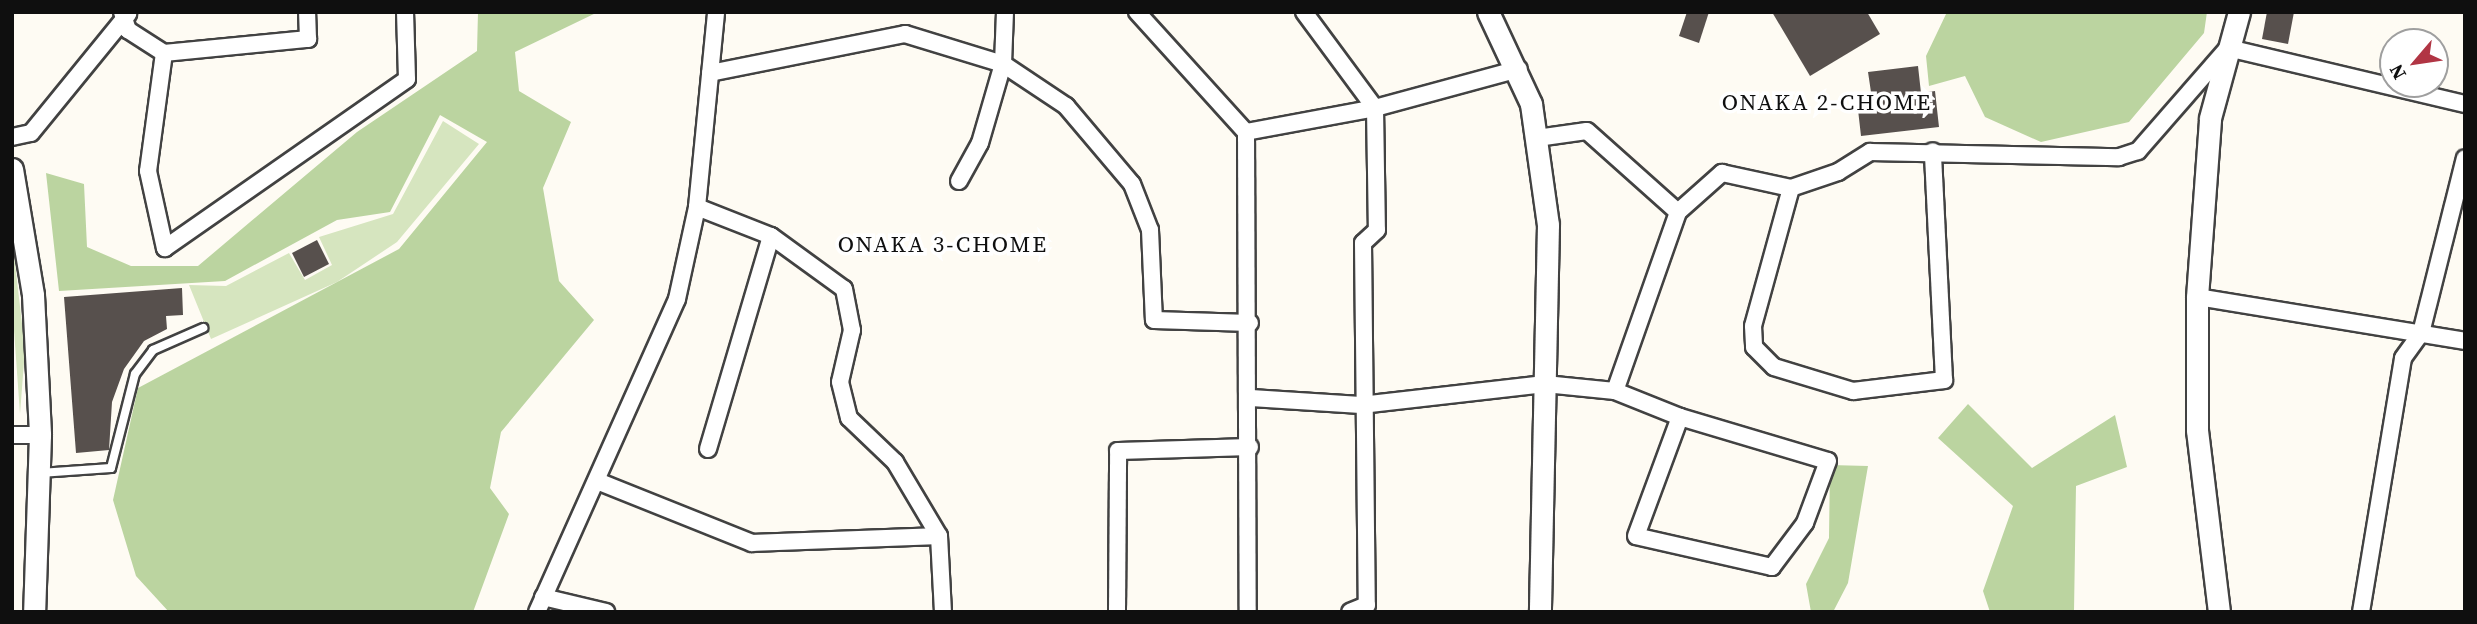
<!DOCTYPE html>
<style>
body{margin:0}
#map{position:relative;width:2477px;height:624px;overflow:hidden;background:#fefbf3;font-family:"Source Serif 4",serif}
div>[style]{position:absolute}
.green>*{inset:0;background:#d6e5bf}
.forest>*{inset:0;background:#bbd4a0}
.building>*{inset:0;background:#57504d}
.roads{filter:drop-shadow(2px 0 #424242) drop-shadow(-2px 0 #424242) drop-shadow(0 2px #424242) drop-shadow(0 -2px #424242)}
.service>*{height:8px;margin:-4px;padding:0 4px;transform-origin:4px;border-radius:4px;background:#fff}
.minor>*{height:16px;margin:-8px;padding:0 8px;transform-origin:8px;border-radius:8px;background:#fff}
.tertiary>*{height:21px;margin:-10.5px;padding:0 10.5px;transform-origin:10.5px;border-radius:10.5px;background:#fff}
span{translate:-50% -50%;white-space:nowrap;text-align:center;line-height:1.15;-webkit-text-stroke:7px #fff;paint-order:stroke}
.neighbourhood-label{font-size:23px;color:#0f0f0f;letter-spacing:2px}
.frame{position:absolute;inset:0;border:14px solid #0f0f0f;pointer-events:none}
.north{position:absolute;left:2379px;top:28px;width:70px;height:70px;box-sizing:border-box;background:#fff;border:2px solid #9f9f9f;border-radius:50%;rotate:241deg;font-size:19px;font-weight:700;line-height:28px;text-align:center;color:#0f0f0f}
.north::after{content:'';display:block;margin:auto;width:24px;height:32px;background:#b13544;clip-path:polygon(50% 0,100% 100%,50% 72%,0 100%)}
</style>
<div id="map">
<div class="green">
<i style="clip-path:polygon(443px 121px,479px 144px,397px 242px,337px 282px,211px 339px,189px 285px,226px 286px,289px 253px,305px 280px,332px 265px,319px 237px,393px 214px)"></i>
<i style="clip-path:polygon(12px 238px,25px 349px,20px 414px,12px 302px)"></i>
</div>
<div class="forest">
<i style="clip-path:polygon(478px 12px,598px 12px,515px 52px,519px 91px,571px 122px,543px 188px,559px 281px,594px 320px,501px 432px,490px 488px,509px 514px,473px 612px,169px 612px,136px 576px,113px 500px,138px 388px,399px 249px,487px 142px,440px 115px,390px 212px,337px 220px,225px 281px,59px 291px,46px 173px,84px 184px,87px 247px,131px 266px,198px 266px,357px 132px,477px 51px)"></i>
<i style="clip-path:polygon(1947px 12px,2207px 12px,2204px 33px,2129px 122px,2041px 142px,1985px 117px,1965px 76px,1929px 86px,1926px 56px)"></i>
<i style="clip-path:polygon(1968px 404px,2032px 468px,2115px 415px,2127px 467px,2076px 486px,2074px 612px,1990px 612px,1983px 591px,2013px 506px,1938px 438px)"></i>
<i style="clip-path:polygon(1830px 465px,1868px 466px,1848px 583px,1833px 612px,1811px 612px,1806px 584px,1829px 538px)"></i>
</div>
<div class="building">
<i style="clip-path:polygon(1687px 12px,1709px 12px,1699px 43px,1679px 36px)"></i>
<i style="clip-path:polygon(1772px 12px,1867px 12px,1880px 34px,1810px 76px)"></i>
<i style="clip-path:polygon(2267px 12px,2294px 12px,2288px 44px,2262px 39px)"></i>
<i style="clip-path:polygon(1918px 66px,1921px 93px,1935px 91px,1939px 127px,1861px 136px,1857px 101px,1872px 99px,1868px 72px)"></i>
<i style="clip-path:polygon(317px 240px,329px 264px,304px 277px,292px 253px)"></i>
<i style="clip-path:polygon(182px 288px,183px 315px,166px 316px,167px 329px,144px 341px,124px 369px,112px 402px,109px 450px,76px 453px,64px 297px)"></i>
</div>
<div class="roads">
<div class="service">
<i style="left:40px;top:473px;width:71px;rotate:-4deg"></i>
<i style="left:111px;top:468px;width:97px;rotate:-75.7deg"></i>
<i style="left:135px;top:374px;width:30px;rotate:-53deg"></i>
<i style="left:153px;top:350px;width:55px;rotate:-23.7deg"></i>
</div>
<div class="minor">
<i style="left:122px;top:12px;width:19px;rotate:72deg"></i>
<i style="left:128px;top:30px;width:43px;rotate:32.6deg"></i>
<i style="left:164px;top:53px;width:119px;rotate:97.7deg"></i>
<i style="left:148px;top:171px;width:79px;rotate:77.6deg"></i>
<i style="left:165px;top:248px;width:295px;rotate:-34.9deg"></i>
<i style="left:407px;top:79px;width:67px;rotate:-91.7deg"></i>
<i style="left:1137px;top:12px;width:162px;rotate:47.8deg"></i>
<i style="left:1246px;top:132px;width:480px;rotate:89.8deg"></i>
<i style="left:1304px;top:12px;width:119px;rotate:53.5deg"></i>
<i style="left:1375px;top:108px;width:122px;rotate:89.1deg"></i>
<i style="left:1377px;top:230px;width:19px;rotate:137deg"></i>
<i style="left:1363px;top:243px;width:362px;rotate:89.4deg"></i>
<i style="left:1367px;top:605px;width:18px;rotate:158deg"></i>
<i style="left:164px;top:53px;width:145px;rotate:-5.6deg"></i>
<i style="left:308px;top:39px;width:27px;rotate:-92deg"></i>
<i style="left:710px;top:73px;width:199px;rotate:-11.3deg"></i>
<i style="left:905px;top:34px;width:102px;rotate:17deg"></i>
<i style="left:1003px;top:64px;width:76px;rotate:33.7deg"></i>
<i style="left:1066px;top:106px;width:102px;rotate:49.8deg"></i>
<i style="left:1132px;top:184px;width:49px;rotate:68.6deg"></i>
<i style="left:1150px;top:230px;width:90px;rotate:87.5deg"></i>
<i style="left:1154px;top:320px;width:96px;rotate:1.8deg"></i>
<i style="left:1246px;top:132px;width:131px;rotate:-10.5deg"></i>
<i style="left:1375px;top:108px;width:149px;rotate:-15.2deg"></i>
<i style="left:12px;top:137px;width:19px;rotate:-12deg"></i>
<i style="left:31px;top:133px;width:154px;rotate:-50.8deg"></i>
<i style="left:1537px;top:138px;width:50px;rotate:-8deg"></i>
<i style="left:1587px;top:131px;width:122px;rotate:41.7deg"></i>
<i style="left:959px;top:181px;width:43px;rotate:-61.1deg"></i>
<i style="left:980px;top:143px;width:82px;rotate:-73.8deg"></i>
<i style="left:1003px;top:64px;width:52px;rotate:-87.8deg"></i>
<i style="left:1791px;top:188px;width:143px;rotate:105.4deg"></i>
<i style="left:1753px;top:326px;width:21px;rotate:87deg"></i>
<i style="left:1754px;top:347px;width:28px;rotate:45deg"></i>
<i style="left:1774px;top:367px;width:83px;rotate:16.9deg"></i>
<i style="left:1853px;top:391px;width:92px;rotate:-6.9deg"></i>
<i style="left:1944px;top:380px;width:229px;rotate:-92.8deg"></i>
<i style="left:697px;top:207px;width:79px;rotate:21.4deg"></i>
<i style="left:771px;top:236px;width:90px;rotate:36deg"></i>
<i style="left:844px;top:289px;width:42px;rotate:79deg"></i>
<i style="left:852px;top:330px;width:53px;rotate:103deg"></i>
<i style="left:840px;top:382px;width:37px;rotate:76deg"></i>
<i style="left:849px;top:418px;width:64px;rotate:43.7deg"></i>
<i style="left:895px;top:462px;width:86px;rotate:59.3deg"></i>
<i style="left:939px;top:536px;width:76px;rotate:87deg"></i>
<i style="left:2197px;top:297px;width:272px;rotate:9.3deg"></i>
<i style="left:1615px;top:391px;width:190px;rotate:-70.6deg"></i>
<i style="left:1678px;top:212px;width:59px;rotate:-41.6deg"></i>
<i style="left:1722px;top:173px;width:71px;rotate:12.3deg"></i>
<i style="left:1791px;top:188px;width:50px;rotate:-18.8deg"></i>
<i style="left:1838px;top:172px;width:38px;rotate:-32deg"></i>
<i style="left:1870px;top:152px;width:249px;rotate:1.2deg"></i>
<i style="left:2119px;top:157px;width:20px;rotate:-18deg"></i>
<i style="left:2138px;top:151px;width:137px;rotate:-48.9deg"></i>
<i style="left:2228px;top:48px;width:244px;rotate:13.3deg"></i>
<i style="left:1251px;top:398px;width:110px;rotate:3.6deg"></i>
<i style="left:1361px;top:405px;width:185px;rotate:-6.5deg"></i>
<i style="left:1545px;top:384px;width:70px;rotate:5.7deg"></i>
<i style="left:1615px;top:391px;width:70px;rotate:21.8deg"></i>
<i style="left:1680px;top:417px;width:154px;rotate:16.6deg"></i>
<i style="left:1828px;top:461px;width:66px;rotate:110.4deg"></i>
<i style="left:1805px;top:523px;width:55px;rotate:126.9deg"></i>
<i style="left:1772px;top:567px;width:139px;rotate:-167.2deg"></i>
<i style="left:1636px;top:536px;width:127px;rotate:-69.7deg"></i>
<i style="left:12px;top:435px;width:28px"></i>
<i style="left:708px;top:449px;width:222px;rotate:-73.5deg"></i>
<i style="left:597px;top:481px;width:167px;rotate:21.8deg"></i>
<i style="left:752px;top:543px;width:187px;rotate:-2.1deg"></i>
<i style="left:543px;top:597px;width:65px;rotate:13.4deg"></i>
<i style="left:537px;top:612px;width:343px;rotate:-65.9deg"></i>
<i style="left:677px;top:299px;width:94px;rotate:-77.7deg"></i>
<i style="left:697px;top:207px;width:196px;rotate:-84.4deg"></i>
<i style="left:1117px;top:612px;width:161px;rotate:-89.6deg"></i>
<i style="left:1118px;top:451px;width:132px;rotate:-1.7deg"></i>
<i style="left:2361px;top:612px;width:257px;rotate:-80.6deg"></i>
<i style="left:2403px;top:358px;width:31px;rotate:-54deg"></i>
<i style="left:2421px;top:333px;width:180px;rotate:-75.9deg"></i>
</div>
<div class="tertiary">
<i style="left:1488px;top:12px;width:102px;rotate:64.9deg"></i>
<i style="left:1531px;top:104px;width:122px;rotate:82deg"></i>
<i style="left:1548px;top:225px;width:387px;rotate:91.2deg"></i>
<i style="left:12px;top:169px;width:128px;rotate:80.5deg"></i>
<i style="left:33px;top:295px;width:140px;rotate:87.1deg"></i>
<i style="left:40px;top:435px;width:177px;rotate:91.9deg"></i>
<i style="left:2219px;top:612px;width:183px;rotate:-96.9deg"></i>
<i style="left:2197px;top:430px;width:133px;rotate:-90deg"></i>
<i style="left:2197px;top:297px;width:179px;rotate:-85.8deg"></i>
<i style="left:2210px;top:118px;width:110px;rotate:-74.7deg"></i>
</div>
</div>
<div class="neighbourhood-label">
<span style="left:1827px;top:102px">ONAKA 2-CHOME</span>
<span style="left:943px;top:244px">ONAKA 3-CHOME</span>
</div>
<div class="frame"></div>
<div class="north">N</div>
</div>
